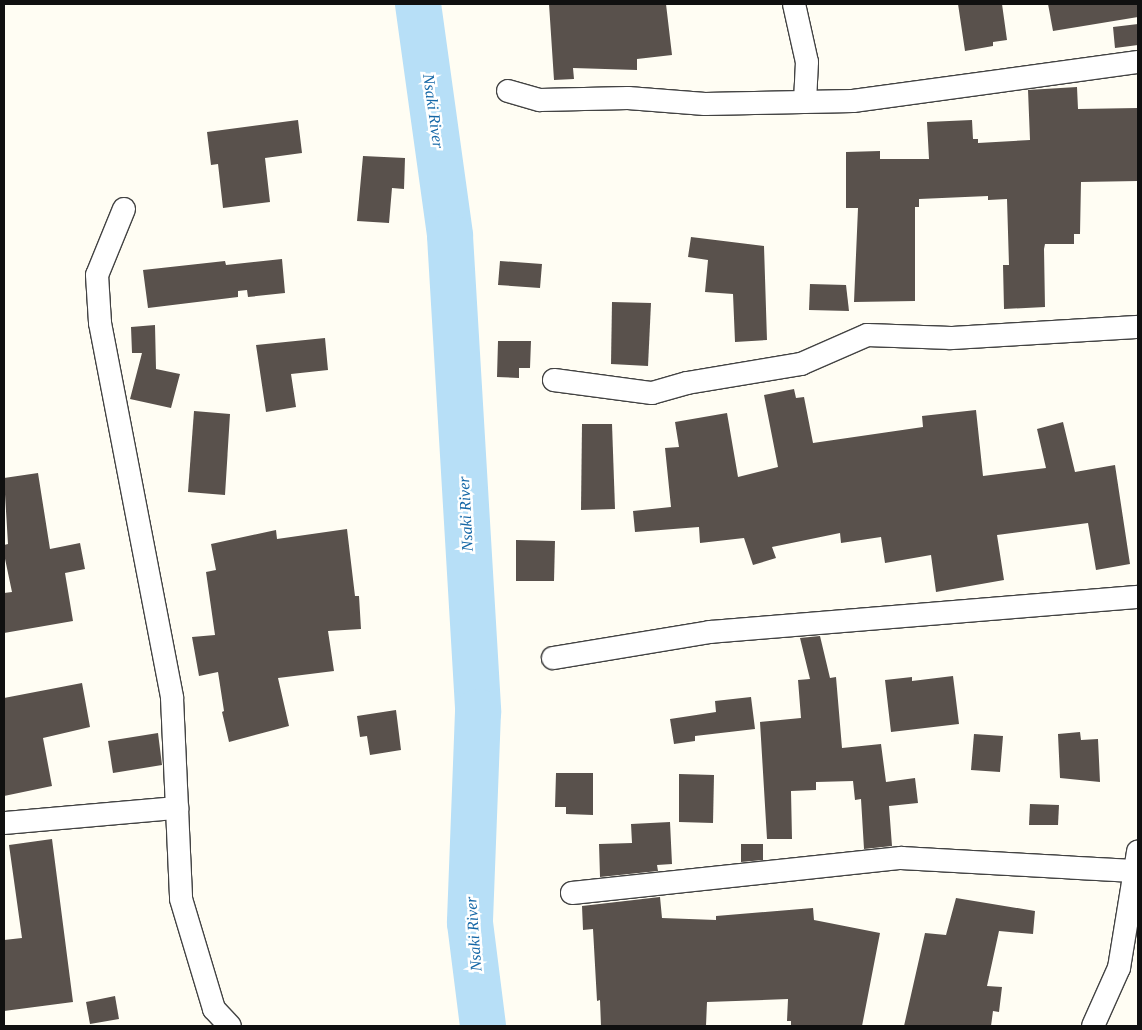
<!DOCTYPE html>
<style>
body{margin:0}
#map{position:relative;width:1142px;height:1030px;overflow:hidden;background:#fffdf3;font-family:"Times New Roman",serif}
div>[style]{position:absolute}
.river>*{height:46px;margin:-23px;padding:0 23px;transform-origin:23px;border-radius:23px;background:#b7dff7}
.building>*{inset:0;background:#59514c}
.roads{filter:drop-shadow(1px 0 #434343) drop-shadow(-1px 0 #434343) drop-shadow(0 1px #434343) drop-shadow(0 -1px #434343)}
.street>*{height:22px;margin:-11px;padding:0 11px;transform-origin:11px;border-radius:11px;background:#fff}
span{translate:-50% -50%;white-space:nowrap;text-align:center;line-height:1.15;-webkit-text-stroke:5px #fff;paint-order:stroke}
.water-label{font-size:16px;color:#1567a6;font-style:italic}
.frame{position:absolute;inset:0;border:5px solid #101010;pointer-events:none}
</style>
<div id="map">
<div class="river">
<i style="left:418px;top:4px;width:234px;rotate:82.1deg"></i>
<i style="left:450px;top:236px;width:477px;rotate:86.6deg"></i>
<i style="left:478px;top:712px;width:211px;rotate:92.2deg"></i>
<i style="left:470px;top:923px;width:104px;rotate:82.8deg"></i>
</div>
<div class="building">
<i style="clip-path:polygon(549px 4px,666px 4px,672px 55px,637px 59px,637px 70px,573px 68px,574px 79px,554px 80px)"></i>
<i style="clip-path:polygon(958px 4px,1002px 4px,1007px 40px,993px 42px,993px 46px,965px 51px)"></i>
<i style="clip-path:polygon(1048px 4px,1138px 4px,1138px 17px,1053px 31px)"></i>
<i style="clip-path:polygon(1138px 24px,1138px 45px,1115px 48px,1113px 27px)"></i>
<i style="clip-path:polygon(1077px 87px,1078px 109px,1138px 108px,1138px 181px,1081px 182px,1080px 234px,1074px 234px,1074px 244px,1045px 244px,1044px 249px,1045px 307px,1004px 309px,1003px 265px,1009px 265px,1007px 199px,988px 200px,988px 196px,919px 199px,919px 207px,915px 207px,915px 301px,854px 302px,858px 208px,846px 208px,846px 152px,880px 151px,880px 159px,929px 159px,927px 122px,972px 120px,973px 139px,978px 139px,978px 143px,1030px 140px,1028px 90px)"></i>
<i style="clip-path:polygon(298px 120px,302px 153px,265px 158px,270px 202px,223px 208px,218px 164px,211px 165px,207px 132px)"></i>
<i style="clip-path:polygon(363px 156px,405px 158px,404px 189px,392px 188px,389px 223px,357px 221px)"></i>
<i style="clip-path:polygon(691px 237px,764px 246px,767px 340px,735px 342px,733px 294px,705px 292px,708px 260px,688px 257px)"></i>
<i style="clip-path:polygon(282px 259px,285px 293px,248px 297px,247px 290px,238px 291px,238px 297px,148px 308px,143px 270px,225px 261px,226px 265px)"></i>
<i style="clip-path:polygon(500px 261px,542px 264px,540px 288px,498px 285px)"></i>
<i style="clip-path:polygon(810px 284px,846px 285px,849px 311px,809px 310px)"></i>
<i style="clip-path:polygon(612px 302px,651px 303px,648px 366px,611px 364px)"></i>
<i style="clip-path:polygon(155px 325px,156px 369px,180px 374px,171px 408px,130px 399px,142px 353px,132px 353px,131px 327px)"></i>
<i style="clip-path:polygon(325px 338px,328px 370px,291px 374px,296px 407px,266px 412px,256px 345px)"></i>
<i style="clip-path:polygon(498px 341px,531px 341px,530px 368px,519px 368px,519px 378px,497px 377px)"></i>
<i style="clip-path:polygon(794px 389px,796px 398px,804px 397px,813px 443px,923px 427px,922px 416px,976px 410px,983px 476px,1046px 468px,1037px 429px,1063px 422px,1075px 472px,1115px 465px,1130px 564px,1096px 570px,1088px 523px,997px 535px,1004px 580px,936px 592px,931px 555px,885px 563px,881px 537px,841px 543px,840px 533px,772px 547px,776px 558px,753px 565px,744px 538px,700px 543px,699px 527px,635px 532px,633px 511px,671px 507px,665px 448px,679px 447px,675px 422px,727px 413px,738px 477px,778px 467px,764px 395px)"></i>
<i style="clip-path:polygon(194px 411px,230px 414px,225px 495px,188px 492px)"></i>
<i style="clip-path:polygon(582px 424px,612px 424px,615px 509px,581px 510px)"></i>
<i style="clip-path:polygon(38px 473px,50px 549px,80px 543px,85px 569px,65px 573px,73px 621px,4px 633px,4px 593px,12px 592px,4px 554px,4px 545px,8px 544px,4px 478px)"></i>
<i style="clip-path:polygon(347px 529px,355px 596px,359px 596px,361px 629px,328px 631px,334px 671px,278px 678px,289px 726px,229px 742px,222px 712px,224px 711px,218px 672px,199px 676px,192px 637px,215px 635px,206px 572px,216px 570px,211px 544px,276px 530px,277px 539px)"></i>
<i style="clip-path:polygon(516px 540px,555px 541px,554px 581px,516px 581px)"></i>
<i style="clip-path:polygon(820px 636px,830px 678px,836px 677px,842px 748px,881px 744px,886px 782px,915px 778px,918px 803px,889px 806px,892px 846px,864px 849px,861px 799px,855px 800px,853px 781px,816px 782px,816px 790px,791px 791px,792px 839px,767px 839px,760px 722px,801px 718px,798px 680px,810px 679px,800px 638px)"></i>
<i style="clip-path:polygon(953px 676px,959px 724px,891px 732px,885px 680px,912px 677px,912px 681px)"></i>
<i style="clip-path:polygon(82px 683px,90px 727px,43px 738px,52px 786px,4px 796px,4px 698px)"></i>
<i style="clip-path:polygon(751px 697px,755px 729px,695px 736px,695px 741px,674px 744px,670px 719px,716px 712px,715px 701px)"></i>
<i style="clip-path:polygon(396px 710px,401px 750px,370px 755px,367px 736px,360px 737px,357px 716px)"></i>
<i style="clip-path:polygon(1080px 732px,1081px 740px,1098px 739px,1100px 782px,1060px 778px,1058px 734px)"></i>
<i style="clip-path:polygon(158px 733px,162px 765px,113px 773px,108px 741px)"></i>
<i style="clip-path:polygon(974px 734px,1003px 736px,1000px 772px,971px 770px)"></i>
<i style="clip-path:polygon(556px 773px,593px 773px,593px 815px,566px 814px,566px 807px,555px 807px)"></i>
<i style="clip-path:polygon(679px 774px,714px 775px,713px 823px,679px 822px)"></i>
<i style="clip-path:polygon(1030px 804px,1059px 805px,1058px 825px,1029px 825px)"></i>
<i style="clip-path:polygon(670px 822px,672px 864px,657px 865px,658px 871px,600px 877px,599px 844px,632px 843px,631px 824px)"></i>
<i style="clip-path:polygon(52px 839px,73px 1002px,4px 1011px,4px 940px,22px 938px,9px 845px)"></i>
<i style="clip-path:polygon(741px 844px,763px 844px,763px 860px,741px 862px)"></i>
<i style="clip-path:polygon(660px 897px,662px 918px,716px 920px,716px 916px,813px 908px,814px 920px,880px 933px,862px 1026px,791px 1026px,791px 1021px,787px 1021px,788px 999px,707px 1002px,706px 1026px,601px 1026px,600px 1000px,597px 1001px,593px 929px,583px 930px,582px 906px)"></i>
<i style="clip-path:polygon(956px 898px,1035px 911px,1033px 934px,999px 931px,987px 986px,1002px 987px,999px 1012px,993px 1011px,991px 1026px,904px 1026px,925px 933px,946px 935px)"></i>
<i style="clip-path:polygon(115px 996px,119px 1019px,90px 1024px,86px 1002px)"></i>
</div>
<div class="roads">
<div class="street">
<i style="left:794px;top:4px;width:59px;rotate:77.4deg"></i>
<i style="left:807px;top:62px;width:40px;rotate:92.9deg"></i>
<i style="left:508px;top:91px;width:33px;rotate:16deg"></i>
<i style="left:540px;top:100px;width:88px;rotate:-1.3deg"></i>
<i style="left:628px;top:98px;width:77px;rotate:4.5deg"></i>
<i style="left:705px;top:104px;width:148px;rotate:-1.2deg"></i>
<i style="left:853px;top:101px;width:288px;rotate:-7.8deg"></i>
<i style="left:124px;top:209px;width:71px;rotate:112.2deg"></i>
<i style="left:97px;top:275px;width:48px;rotate:86.4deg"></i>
<i style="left:100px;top:323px;width:382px;rotate:79.1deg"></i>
<i style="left:172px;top:698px;width:201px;rotate:87.4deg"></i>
<i style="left:181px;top:899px;width:115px;rotate:73.3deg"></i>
<i style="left:214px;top:1009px;width:23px;rotate:47deg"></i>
<i style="left:554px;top:380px;width:99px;rotate:7.6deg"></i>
<i style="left:652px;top:393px;width:36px;rotate:-16deg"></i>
<i style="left:687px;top:383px;width:116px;rotate:-9.5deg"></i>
<i style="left:801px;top:364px;width:72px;rotate:-23.7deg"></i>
<i style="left:867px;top:335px;width:84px;rotate:2deg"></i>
<i style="left:951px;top:338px;width:187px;rotate:-3.4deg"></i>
<i style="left:553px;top:658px;width:159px;rotate:-9.4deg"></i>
<i style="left:710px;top:632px;width:429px;rotate:-4.7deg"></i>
<i style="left:4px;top:823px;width:174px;rotate:-5deg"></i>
<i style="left:572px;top:893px;width:331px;rotate:-6.1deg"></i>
<i style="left:901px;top:858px;width:233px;rotate:3.2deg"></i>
<i style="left:1093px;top:1026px;width:64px;rotate:-65.9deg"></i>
<i style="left:1119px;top:968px;width:118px;rotate:-80.7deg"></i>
</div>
</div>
<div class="water-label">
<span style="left:433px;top:111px;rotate:82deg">Nsaki River</span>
<span style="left:466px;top:514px;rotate:-93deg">Nsaki River</span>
<span style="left:474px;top:934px;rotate:-94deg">Nsaki River</span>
</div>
<div class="frame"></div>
</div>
